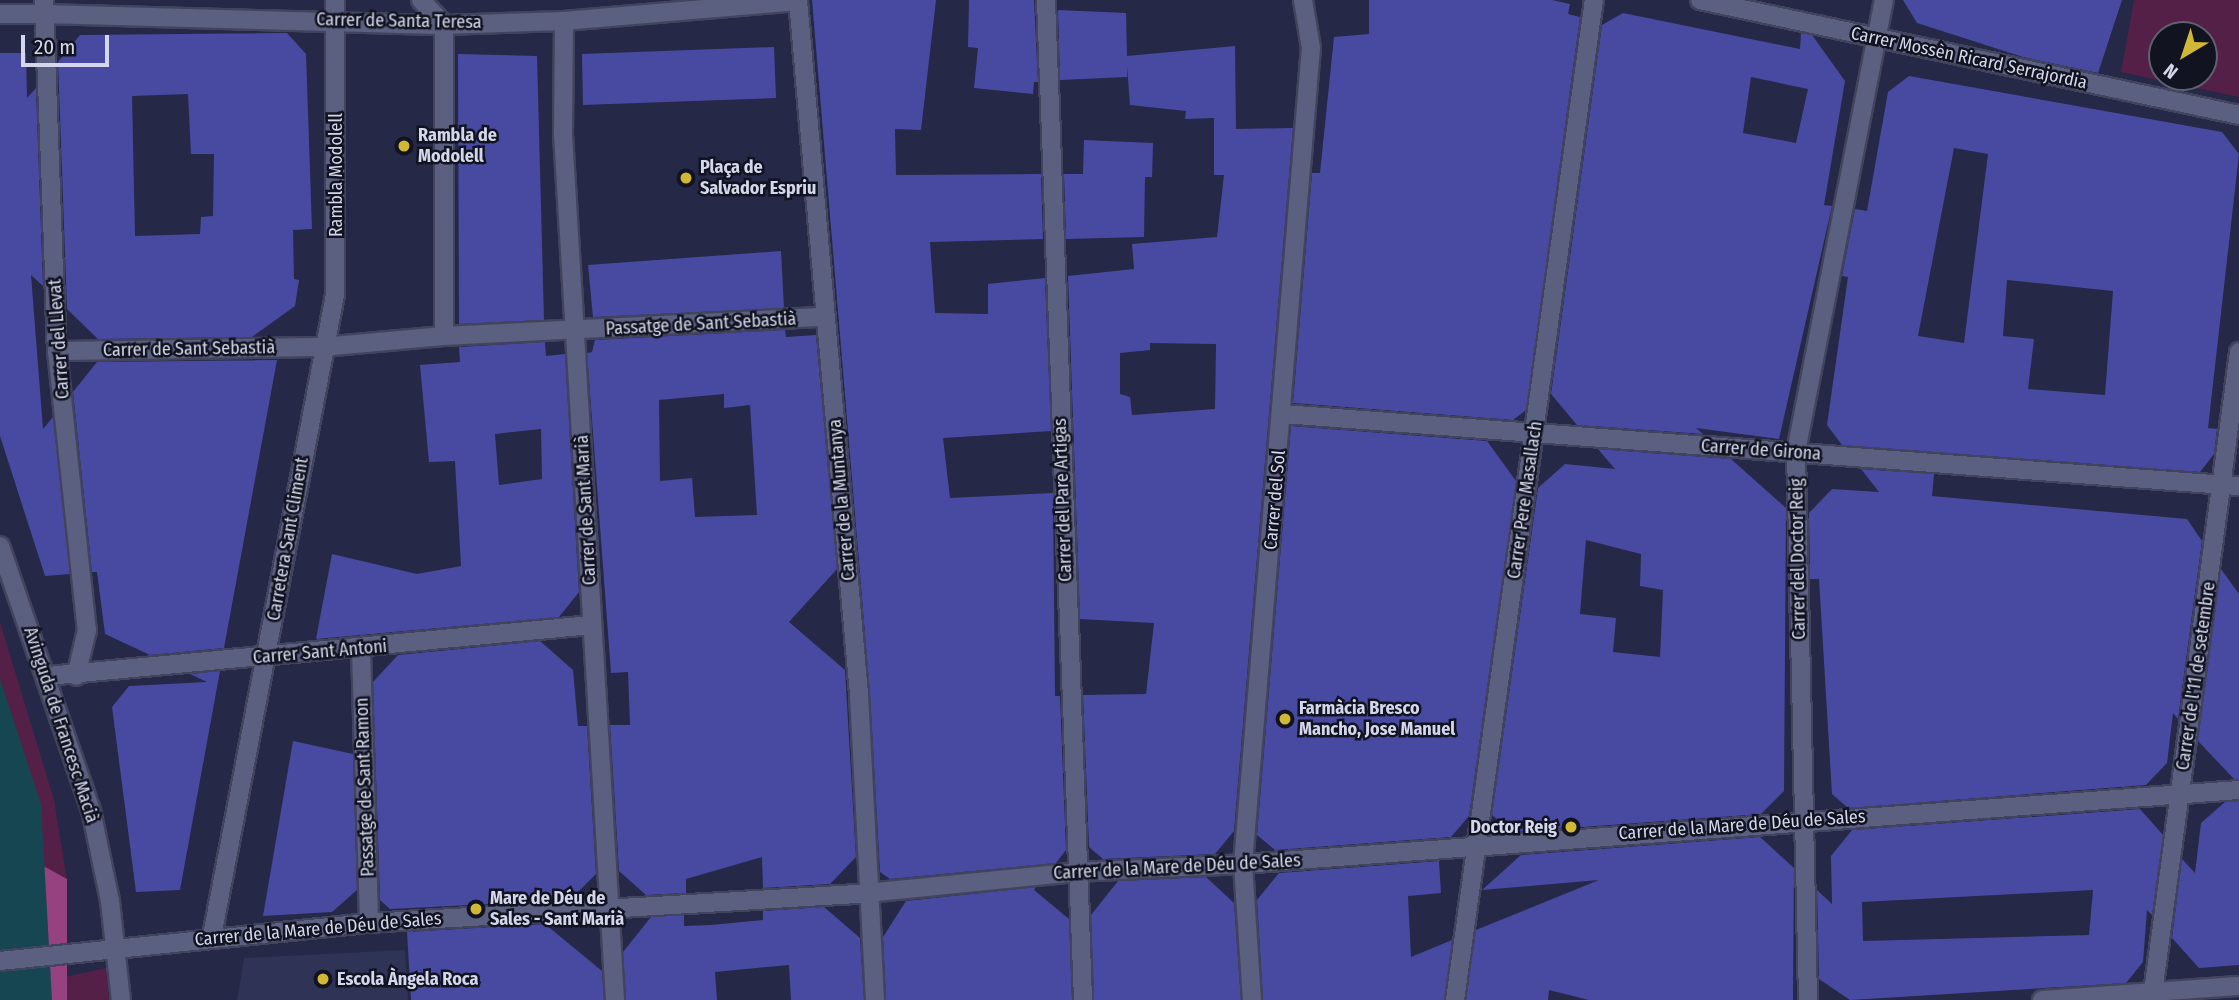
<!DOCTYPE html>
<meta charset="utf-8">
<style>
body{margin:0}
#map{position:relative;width:2239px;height:1000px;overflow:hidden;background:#252846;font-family:"Fira Sans Condensed",sans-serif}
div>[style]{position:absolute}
.built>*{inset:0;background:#2f3356}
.green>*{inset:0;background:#542047}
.forest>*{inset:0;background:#964281}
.water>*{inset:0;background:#154652}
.building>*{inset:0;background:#484aa1}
.roads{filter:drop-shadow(2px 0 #42445d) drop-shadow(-2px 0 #42445d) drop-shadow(0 2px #42445d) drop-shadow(0 -2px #42445d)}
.pedestrian>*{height:18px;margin:-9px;padding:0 9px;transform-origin:9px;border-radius:9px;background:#5b5f80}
.minor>*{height:18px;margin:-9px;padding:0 9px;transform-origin:9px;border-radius:9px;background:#5b5f80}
.tertiary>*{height:18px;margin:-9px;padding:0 9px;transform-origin:9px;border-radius:9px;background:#5b5f80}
.dots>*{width:19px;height:19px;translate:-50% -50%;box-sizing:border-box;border:4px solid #111320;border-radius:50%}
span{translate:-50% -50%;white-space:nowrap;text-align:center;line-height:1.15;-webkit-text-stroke:5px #111320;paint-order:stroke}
.street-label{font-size:18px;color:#d4d7eb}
.poi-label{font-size:18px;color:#d4d7eb;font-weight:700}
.left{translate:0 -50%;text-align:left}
.right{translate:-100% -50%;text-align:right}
.north{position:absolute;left:2148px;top:21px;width:70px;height:70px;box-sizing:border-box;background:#111320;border:2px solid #5f6171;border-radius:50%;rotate:219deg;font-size:19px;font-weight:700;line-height:28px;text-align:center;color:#d4d7eb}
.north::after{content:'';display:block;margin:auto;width:24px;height:32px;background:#d0b736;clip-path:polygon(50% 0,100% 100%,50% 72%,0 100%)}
.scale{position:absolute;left:21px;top:35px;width:88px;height:32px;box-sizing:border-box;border:4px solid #d4d7eb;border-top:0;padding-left:9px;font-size:21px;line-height:24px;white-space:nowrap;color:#d4d7eb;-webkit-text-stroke:5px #111320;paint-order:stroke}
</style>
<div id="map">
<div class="built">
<i style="clip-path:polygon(405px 950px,408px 1000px,237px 1000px,244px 958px)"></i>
</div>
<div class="green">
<i style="clip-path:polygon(evenodd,2134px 0,2239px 0,2239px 97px,2121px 72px,2134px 0,2204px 35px,2204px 77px,2162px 77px,2162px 35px,2204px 35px)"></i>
<i style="clip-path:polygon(0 622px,54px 800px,67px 879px,0 843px)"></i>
<i style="clip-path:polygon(106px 968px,109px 1000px,67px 1000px,65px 977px)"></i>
</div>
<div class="forest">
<i style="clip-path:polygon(0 842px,67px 879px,67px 1000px,0 1000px)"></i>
</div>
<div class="water">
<i style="clip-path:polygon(0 679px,41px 804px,52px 1000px,0 1000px)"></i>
</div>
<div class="building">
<i style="clip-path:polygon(812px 0,936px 0,921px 130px,895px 129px,896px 175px,1041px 174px,1043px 239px,930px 242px,935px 313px,988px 314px,988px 284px,1045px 278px,1051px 431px,943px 438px,950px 498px,1053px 493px,1055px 696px,1060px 696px,1066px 850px,1056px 863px,890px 879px,880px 872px,870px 694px)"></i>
<i style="clip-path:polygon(969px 0,1034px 0,1038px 82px,1034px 82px,1033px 94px,974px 88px,978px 48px,968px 47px)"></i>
<i style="clip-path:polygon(1369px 0,1552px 0,1570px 4px,1568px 14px,1580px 17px,1526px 410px,1513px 420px,1293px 403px,1312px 173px,1320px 173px,1334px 37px,1369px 34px)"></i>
<i style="clip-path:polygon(1903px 0,2122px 0,2098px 73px,2023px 57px,1917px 23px)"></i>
<i style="clip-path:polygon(evenodd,1058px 10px,1126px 13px,1127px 56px,1235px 46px,1236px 129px,1293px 128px,1234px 831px,1215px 854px,1103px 859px,1089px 847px,1083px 695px,1146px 694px,1154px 623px,1080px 619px,1068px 276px,1134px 269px,1132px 244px,1217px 237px,1224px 175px,1214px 175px,1214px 118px,1185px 119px,1186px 111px,1130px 105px,1127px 66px,1127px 77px,1060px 80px,1058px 10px,1150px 343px,1216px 344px,1215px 409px,1132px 415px,1130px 397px,1120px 394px,1120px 353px,1150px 350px,1150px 343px)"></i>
<i style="clip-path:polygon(evenodd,1623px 13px,1800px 49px,1801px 33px,1812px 35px,1845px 81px,1824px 205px,1832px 206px,1779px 439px,1696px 428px,1703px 434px,1577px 425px,1551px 394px,1602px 25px,1623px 13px,1751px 77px,1808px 89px,1796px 143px,1743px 133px,1751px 77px)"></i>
<i style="clip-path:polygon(evenodd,287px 33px,306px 54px,312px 229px,293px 230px,294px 279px,299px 280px,295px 306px,252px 337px,98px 339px,67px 309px,58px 62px,80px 35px,287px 33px,188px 94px,191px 154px,214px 154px,213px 216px,201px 217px,200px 234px,135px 236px,132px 96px,188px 94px)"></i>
<i style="clip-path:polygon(774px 47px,776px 98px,583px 105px,582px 54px)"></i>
<i style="clip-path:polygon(0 53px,26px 53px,27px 98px,36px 88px,43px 286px,31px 275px,43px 429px,53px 417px,70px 574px,45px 576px,0 436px)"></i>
<i style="clip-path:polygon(458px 54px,537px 56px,544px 320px,459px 324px)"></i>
<i style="clip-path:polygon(evenodd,1909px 76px,2222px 132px,2239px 154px,2208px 428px,2217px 429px,2214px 454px,2200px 472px,1842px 445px,1827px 425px,1848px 277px,1842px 276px,1855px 209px,1867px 211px,1888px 92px,1909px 76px,1954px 148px,1988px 154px,1964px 343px,1918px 336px,1954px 148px,1909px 76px,2007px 280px,2113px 291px,2105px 395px,2028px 389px,2034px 339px,2003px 336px,2007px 280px)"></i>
<i style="clip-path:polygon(1084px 140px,1153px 143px,1152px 177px,1145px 177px,1144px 237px,1066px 239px,1064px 174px,1083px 174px)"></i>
<i style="clip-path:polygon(781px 251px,784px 308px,593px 317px,588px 265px)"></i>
<i style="clip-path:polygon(evenodd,785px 330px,786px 337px,816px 335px,837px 569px,789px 622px,845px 670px,856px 857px,830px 884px,763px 888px,762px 857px,686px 879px,686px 893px,646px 895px,619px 871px,610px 725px,630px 725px,628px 672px,611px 673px,587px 353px,592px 352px,595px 340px,785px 330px,724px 394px,724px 408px,750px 405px,757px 515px,695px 517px,692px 478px,660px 481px,659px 400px,724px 394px)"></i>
<i style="clip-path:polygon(evenodd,545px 342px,546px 356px,565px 354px,579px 592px,559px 617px,316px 639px,332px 554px,417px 574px,461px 566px,455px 461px,429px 462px,420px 365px,460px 362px,459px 347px,545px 342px,541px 429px,542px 479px,499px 485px,495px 434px,541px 429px)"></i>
<i style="clip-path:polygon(277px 360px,224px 648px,150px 655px,105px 634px,97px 572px,92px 572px,73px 392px,97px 362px)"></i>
<i style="clip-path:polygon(1291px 426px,1487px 441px,1516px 481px,1469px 816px,1451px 837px,1275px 850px,1257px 835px)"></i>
<i style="clip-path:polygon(evenodd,1598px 449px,1731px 459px,1786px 508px,1784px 791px,1761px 814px,1514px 832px,1492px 815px,1538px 488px,1565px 464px,1615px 469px,1598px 449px,1586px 540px,1641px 554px,1640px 586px,1663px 590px,1660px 657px,1613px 652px,1616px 618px,1580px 614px,1586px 540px)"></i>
<i style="clip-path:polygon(1861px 469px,1934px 474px,1932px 496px,2187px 519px,2202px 541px,2178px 719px,2173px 713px,2167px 763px,2146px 785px,1848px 808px,1832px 794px,1819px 579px,1810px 579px,1809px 513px,1832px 489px,1879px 492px)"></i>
<i style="clip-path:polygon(2221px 569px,2239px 594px,2239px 779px,2234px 779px,2198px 741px)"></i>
<i style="clip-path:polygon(540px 641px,573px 670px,578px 726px,587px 726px,596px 874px,570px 900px,390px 909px,380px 900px,373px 682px,398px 655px)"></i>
<i style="clip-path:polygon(220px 671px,180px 890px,136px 892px,112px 707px,129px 686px,207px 682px,190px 674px)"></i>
<i style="clip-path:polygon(293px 741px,353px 754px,357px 890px,332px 912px,263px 916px)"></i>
<i style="clip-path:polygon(2239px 801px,2239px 965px,2199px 968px,2172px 938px,2182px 859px,2195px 873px,2201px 823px,2225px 802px)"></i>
<i style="clip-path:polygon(evenodd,2140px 809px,2163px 835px,2152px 915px,2147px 910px,2143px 962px,2126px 983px,1850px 1000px,1819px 979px,1817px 890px,1832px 904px,1831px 856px,1852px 830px,2140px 809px,2093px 890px,2089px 935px,1863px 941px,1862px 902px,2093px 890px)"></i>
<i style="clip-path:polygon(1760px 837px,1794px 868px,1793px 1000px,1589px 1000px,1549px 990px,1548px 1000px,1466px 1000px,1476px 930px,1599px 880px,1482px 890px,1521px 855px)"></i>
<i style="clip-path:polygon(1439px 861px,1441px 893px,1408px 896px,1411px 957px,1452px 940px,1444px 1000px,1263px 1000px,1257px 900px,1279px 873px)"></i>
<i style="clip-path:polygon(1206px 877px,1234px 903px,1241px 1000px,1094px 1000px,1091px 915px,1118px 881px)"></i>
<i style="clip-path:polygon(1036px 887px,1034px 890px,1069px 919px,1072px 1000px,886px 1000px,883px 937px,906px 901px)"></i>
<i style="clip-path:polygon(824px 907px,860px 938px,864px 1000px,791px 1000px,789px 965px,715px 972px,717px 1000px,626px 1000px,623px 952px,651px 917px,684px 915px,684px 926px,711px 925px,763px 920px,763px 911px)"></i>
<i style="clip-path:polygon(545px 924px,602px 971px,604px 1000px,411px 1000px,407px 932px)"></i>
</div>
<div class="roads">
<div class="pedestrian">
<i style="left:421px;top:0;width:34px;rotate:47deg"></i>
<i style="left:444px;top:25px;width:311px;rotate:90deg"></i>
<i style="left:444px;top:336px;width:381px;rotate:-2.9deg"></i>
<i style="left:45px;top:14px;width:399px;rotate:1.6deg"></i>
<i style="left:444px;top:25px;width:120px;rotate:-1.9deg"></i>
<i style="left:322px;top:347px;width:122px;rotate:-5.2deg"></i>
<i style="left:212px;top:936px;width:653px;rotate:-79.14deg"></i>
<i style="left:335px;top:295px;width:295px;rotate:-90deg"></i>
<i style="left:1808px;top:1000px;width:548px;rotate:-91.25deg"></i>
<i style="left:1796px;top:452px;width:460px;rotate:-79deg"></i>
<i style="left:2042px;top:1000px;width:197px;rotate:-4.1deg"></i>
</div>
<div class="minor">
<i style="left:44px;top:0;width:351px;rotate:87.9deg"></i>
<i style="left:57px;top:351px;width:281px;rotate:83.9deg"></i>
<i style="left:87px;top:630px;width:47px;rotate:103.4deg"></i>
<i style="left:798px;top:0;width:698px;rotate:84.98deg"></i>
<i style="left:859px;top:695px;width:305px;rotate:87deg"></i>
<i style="left:1046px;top:0;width:1001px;rotate:87.88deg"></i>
<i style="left:1700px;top:0;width:551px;rotate:12.04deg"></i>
<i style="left:0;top:14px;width:45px"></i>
<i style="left:57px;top:351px;width:265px;rotate:-0.9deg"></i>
<i style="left:1283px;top:414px;width:959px;rotate:4.31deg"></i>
<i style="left:361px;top:650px;width:273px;rotate:88.3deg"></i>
<i style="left:48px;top:676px;width:546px;rotate:-5.36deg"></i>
<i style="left:0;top:961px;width:371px;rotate:-5.9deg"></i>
<i style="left:369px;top:923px;width:499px;rotate:-3.4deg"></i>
<i style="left:867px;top:893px;width:210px;rotate:-5.7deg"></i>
<i style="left:1076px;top:872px;width:167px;rotate:-2.7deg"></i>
<i style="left:1243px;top:864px;width:999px;rotate:-4.25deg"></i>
<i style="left:615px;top:1000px;width:867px;rotate:-93.44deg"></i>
<i style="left:563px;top:135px;width:114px;rotate:-89.5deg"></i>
<i style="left:564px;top:21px;width:235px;rotate:-4.9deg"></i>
<i style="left:1252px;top:1000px;width:136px;rotate:-93.8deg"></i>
<i style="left:1243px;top:864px;width:819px;rotate:-85.24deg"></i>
<i style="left:1311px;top:48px;width:49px;rotate:-99.5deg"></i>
<i style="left:1455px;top:1000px;width:1010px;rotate:-82.09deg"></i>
<i style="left:2152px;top:1000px;width:654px;rotate:-82.35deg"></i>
</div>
<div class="tertiary">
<i style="left:0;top:546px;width:279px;rotate:71deg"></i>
<i style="left:91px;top:810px;width:93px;rotate:78.2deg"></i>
<i style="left:110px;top:901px;width:100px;rotate:83.7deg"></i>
</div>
</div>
<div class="dots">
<i style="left:404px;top:146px;background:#d0b736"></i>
<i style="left:686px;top:178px;background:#d0b736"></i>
<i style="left:1285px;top:719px;background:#d0b736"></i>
<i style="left:1571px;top:827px;background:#d0b736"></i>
<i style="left:476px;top:909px;background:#d0b736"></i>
<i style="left:323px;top:979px;background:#d0b736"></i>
</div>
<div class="street-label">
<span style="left:399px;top:21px;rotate:1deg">Carrer de Santa Teresa</span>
<span style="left:1969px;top:58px;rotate:12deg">Carrer Mossèn Ricard Serrajordia</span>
<span style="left:336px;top:175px;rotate:-90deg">Rambla Modolell</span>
<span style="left:701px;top:324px;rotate:-3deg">Passatge de Sant Sebastià</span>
<span style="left:59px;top:339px;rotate:-94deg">Carrer del Llevat</span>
<span style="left:189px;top:349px;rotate:-1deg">Carrer de Sant Sebastià</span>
<span style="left:1761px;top:450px;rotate:4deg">Carrer de Girona</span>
<span style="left:842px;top:500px;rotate:-95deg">Carrer de la Muntanya</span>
<span style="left:1063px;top:500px;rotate:-92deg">Carrer del Pare Artigas</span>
<span style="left:1275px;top:500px;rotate:-85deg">Carrer del Sol</span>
<span style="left:1525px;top:500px;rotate:-82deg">Carrer Pere Masallach</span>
<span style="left:586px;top:510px;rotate:-93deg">Carrer de Sant Marià</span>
<span style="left:288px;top:539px;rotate:-80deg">Carretera Sant Climent</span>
<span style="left:1798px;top:559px;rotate:-91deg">Carrer del Doctor Reig</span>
<span style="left:320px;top:652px;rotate:-5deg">Carrer Sant Antoni</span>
<span style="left:2196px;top:676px;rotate:-82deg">Carrer de l'11 de setembre</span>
<span style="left:61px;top:725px;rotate:72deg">Avinguda de Francesc Macià</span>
<span style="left:365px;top:787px;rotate:-92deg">Passatge de Sant Ramon</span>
<span style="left:1742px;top:825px;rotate:-4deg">Carrer de la Mare de Déu de Sales</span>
<span style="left:1177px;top:867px;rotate:-3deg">Carrer de la Mare de Déu de Sales</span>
<span style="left:318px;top:929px;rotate:-5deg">Carrer de la Mare de Déu de Sales</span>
</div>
<div class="poi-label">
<span class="left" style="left:418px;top:146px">Rambla de<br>Modolell</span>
<span class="left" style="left:700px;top:178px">Plaça de<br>Salvador Espriu</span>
<span class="left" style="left:1299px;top:719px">Farmàcia Bresco<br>Mancho, Jose Manuel</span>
<span class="right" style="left:1557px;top:827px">Doctor Reig</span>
<span class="left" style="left:490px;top:909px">Mare de Déu de<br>Sales - Sant Marià</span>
<span class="left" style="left:337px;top:979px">Escola Àngela Roca</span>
</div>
<div class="north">N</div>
<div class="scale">20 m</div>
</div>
